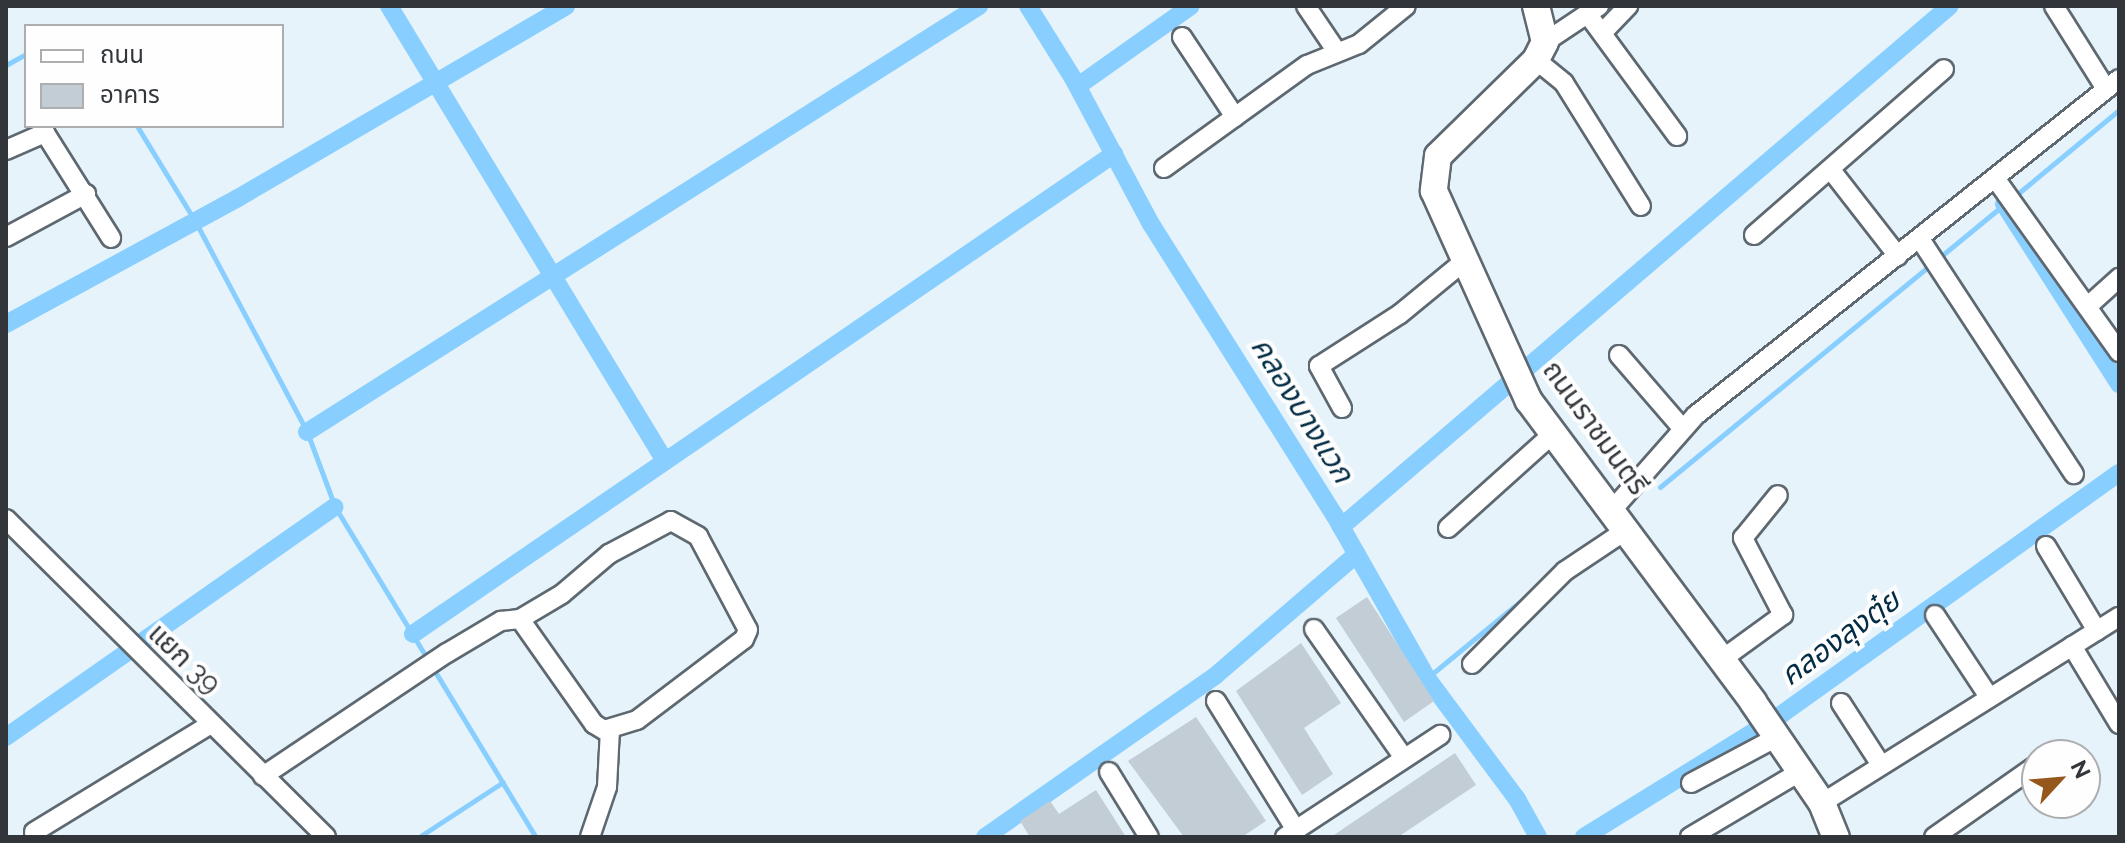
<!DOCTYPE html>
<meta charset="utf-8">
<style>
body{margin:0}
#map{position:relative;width:2125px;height:843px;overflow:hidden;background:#e7f3fb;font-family:Raleway,"Noto Sans Thai",sans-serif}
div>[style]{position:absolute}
.stream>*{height:5px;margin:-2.5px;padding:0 2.5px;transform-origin:2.5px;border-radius:2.5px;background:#88cfff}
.canal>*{height:18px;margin:-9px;padding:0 9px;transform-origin:9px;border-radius:9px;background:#88cfff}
.building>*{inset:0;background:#c2cdd6}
.roads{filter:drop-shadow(2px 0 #5e6870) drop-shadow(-2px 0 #5e6870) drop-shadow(0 2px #5e6870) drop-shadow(0 -2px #5e6870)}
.street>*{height:18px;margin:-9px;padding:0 9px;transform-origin:9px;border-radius:9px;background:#fff}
.secondary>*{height:26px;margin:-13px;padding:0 13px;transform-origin:13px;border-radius:13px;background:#fff}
span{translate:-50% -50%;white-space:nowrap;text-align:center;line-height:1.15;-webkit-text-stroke:8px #fefefe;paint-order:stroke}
.street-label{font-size:28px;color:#32363a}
.water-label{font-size:30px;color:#022c44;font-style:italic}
.frame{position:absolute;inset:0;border:8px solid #32363a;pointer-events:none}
.legend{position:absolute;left:24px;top:24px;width:260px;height:104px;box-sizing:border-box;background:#fefefe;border:2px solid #acaeb0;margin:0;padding:10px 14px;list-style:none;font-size:24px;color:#32363a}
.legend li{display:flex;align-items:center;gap:16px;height:40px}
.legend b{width:40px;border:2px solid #acaeb0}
.north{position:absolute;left:2021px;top:739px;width:80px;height:80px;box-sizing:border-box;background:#fefefe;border:2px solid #acaeb0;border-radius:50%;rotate:64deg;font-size:22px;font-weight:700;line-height:32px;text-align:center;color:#32363a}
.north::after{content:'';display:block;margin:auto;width:28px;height:36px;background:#95571c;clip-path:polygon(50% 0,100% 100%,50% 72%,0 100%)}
</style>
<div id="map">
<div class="stream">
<i style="left:6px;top:65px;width:23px;rotate:-29deg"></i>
<i style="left:137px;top:126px;width:111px;rotate:58.6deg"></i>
<i style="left:195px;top:221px;width:239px;rotate:62deg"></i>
<i style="left:307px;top:432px;width:80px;rotate:69.5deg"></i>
<i style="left:335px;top:507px;width:386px;rotate:58.7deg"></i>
<i style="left:2015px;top:196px;width:135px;rotate:-39.6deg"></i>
<i style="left:1660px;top:487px;width:449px;rotate:-39.4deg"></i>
<i style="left:1427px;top:678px;width:131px;rotate:-39.4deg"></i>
<i style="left:419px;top:837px;width:100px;rotate:-33.2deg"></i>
</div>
<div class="canal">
<i style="left:389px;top:6px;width:532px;rotate:58.76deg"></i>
<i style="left:1028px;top:6px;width:87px;rotate:58.1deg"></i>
<i style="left:1074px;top:80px;width:163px;rotate:61.9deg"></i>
<i style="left:1151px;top:224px;width:345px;rotate:57.8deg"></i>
<i style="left:1335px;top:516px;width:186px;rotate:60.4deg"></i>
<i style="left:1427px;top:678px;width:151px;rotate:53.4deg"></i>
<i style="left:1517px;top:799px;width:43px;rotate:61.1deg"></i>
<i style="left:1078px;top:86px;width:138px;rotate:-35.3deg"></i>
<i style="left:2004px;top:204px;width:214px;rotate:57.4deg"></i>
<i style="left:6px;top:324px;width:264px;rotate:-28.5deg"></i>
<i style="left:238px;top:198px;width:380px;rotate:-30.3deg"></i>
<i style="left:307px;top:432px;width:796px;rotate:-32.37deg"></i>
<i style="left:1341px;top:527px;width:801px;rotate:-40.55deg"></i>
<i style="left:413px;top:634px;width:850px;rotate:-34.4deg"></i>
<i style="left:6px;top:737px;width:401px;rotate:-35deg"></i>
<i style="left:985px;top:837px;width:281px;rotate:-35deg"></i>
<i style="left:1215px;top:676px;width:187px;rotate:-40.7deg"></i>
<i style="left:1584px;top:837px;width:233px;rotate:-31.8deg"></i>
<i style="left:1782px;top:714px;width:414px;rotate:-35.6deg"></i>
</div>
<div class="building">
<i style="clip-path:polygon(1367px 597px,1434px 701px,1404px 722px,1336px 618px)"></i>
<i style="clip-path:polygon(1301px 643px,1341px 703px,1304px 728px,1333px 774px,1302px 795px,1236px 691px)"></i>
<i style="clip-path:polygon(1196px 717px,1266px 821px,1242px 837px,1184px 837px,1128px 761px)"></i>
<i style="clip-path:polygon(1455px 753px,1476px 785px,1398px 837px,1331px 837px)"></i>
<i style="clip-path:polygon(1096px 790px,1126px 837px,1030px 837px,1020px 821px,1050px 801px,1059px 814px)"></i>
</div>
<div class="roads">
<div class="street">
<i style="left:1306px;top:6px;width:55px;rotate:56deg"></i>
<i style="left:2054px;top:6px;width:98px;rotate:57.9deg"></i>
<i style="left:1589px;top:16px;width:149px;rotate:53.7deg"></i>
<i style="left:1604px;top:31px;width:35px;rotate:-46deg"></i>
<i style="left:1182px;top:37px;width:96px;rotate:56.5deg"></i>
<i style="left:1545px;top:42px;width:65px;rotate:-33.7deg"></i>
<i style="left:1536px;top:60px;width:36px;rotate:39deg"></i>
<i style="left:1564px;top:83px;width:145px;rotate:58deg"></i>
<i style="left:6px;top:150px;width:43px;rotate:-23.6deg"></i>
<i style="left:45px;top:133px;width:124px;rotate:57.8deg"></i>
<i style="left:1164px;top:168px;width:176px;rotate:-35.8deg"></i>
<i style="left:1307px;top:65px;width:56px;rotate:-22deg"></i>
<i style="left:1359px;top:44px;width:60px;rotate:-39deg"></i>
<i style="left:1831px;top:170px;width:109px;rotate:52.1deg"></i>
<i style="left:1995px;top:178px;width:214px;rotate:54.5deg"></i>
<i style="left:1754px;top:235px;width:252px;rotate:-41.1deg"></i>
<i style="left:6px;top:237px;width:91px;rotate:-28.3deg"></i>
<i style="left:1920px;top:239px;width:281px;rotate:56.8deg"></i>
<i style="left:2088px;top:306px;width:42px;rotate:-42.1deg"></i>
<i style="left:1619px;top:355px;width:96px;rotate:49.2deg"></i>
<i style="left:1342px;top:408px;width:48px;rotate:-118.7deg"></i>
<i style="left:1319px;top:366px;width:96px;rotate:-32.7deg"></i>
<i style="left:1400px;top:314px;width:87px;rotate:-39.4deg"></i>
<i style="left:1613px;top:509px;width:125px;rotate:-48.6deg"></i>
<i style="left:1696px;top:415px;width:540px;rotate:-38.46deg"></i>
<i style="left:6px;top:519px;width:451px;rotate:44.8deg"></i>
<i style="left:1448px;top:528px;width:142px;rotate:-41.9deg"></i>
<i style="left:2046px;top:546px;width:99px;rotate:59deg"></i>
<i style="left:1935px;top:615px;width:98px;rotate:56.6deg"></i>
<i style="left:1314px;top:629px;width:157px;rotate:55.1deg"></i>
<i style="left:2072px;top:646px;width:91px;rotate:58.9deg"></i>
<i style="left:1721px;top:660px;width:77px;rotate:-36deg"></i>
<i style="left:1783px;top:615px;width:87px;rotate:-117.5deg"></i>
<i style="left:1743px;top:538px;width:55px;rotate:-50.9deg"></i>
<i style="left:1472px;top:664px;width:132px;rotate:-45deg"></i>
<i style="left:1565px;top:571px;width:76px;rotate:-33.7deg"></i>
<i style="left:1216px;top:701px;width:152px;rotate:58.2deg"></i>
<i style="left:1841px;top:703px;width:74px;rotate:57.2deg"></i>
<i style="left:2051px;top:755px;width:6px;rotate:-31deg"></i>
<i style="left:1109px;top:772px;width:76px;rotate:58.4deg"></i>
<i style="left:263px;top:776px;width:221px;rotate:-33.8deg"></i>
<i style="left:447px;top:653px;width:63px;rotate:-30.7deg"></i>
<i style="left:501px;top:621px;width:19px;rotate:-6deg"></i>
<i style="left:520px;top:619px;width:49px;rotate:-30.8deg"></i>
<i style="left:562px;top:594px;width:62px;rotate:-40.4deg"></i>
<i style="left:609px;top:554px;width:70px;rotate:-28deg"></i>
<i style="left:671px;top:521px;width:31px;rotate:29deg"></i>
<i style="left:698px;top:536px;width:106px;rotate:62deg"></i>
<i style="left:748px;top:630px;width:10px;rotate:114deg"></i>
<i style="left:744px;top:639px;width:134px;rotate:142.9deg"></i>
<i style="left:637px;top:720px;width:34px;rotate:163deg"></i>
<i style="left:604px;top:730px;width:12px;rotate:-149deg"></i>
<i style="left:594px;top:724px;width:128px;rotate:-125.2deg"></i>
<i style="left:1691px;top:783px;width:98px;rotate:-28.1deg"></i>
<i style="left:1822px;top:803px;width:350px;rotate:-32.1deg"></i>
<i style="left:34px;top:832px;width:207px;rotate:-31.4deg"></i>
<i style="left:590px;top:837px;width:53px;rotate:-71.2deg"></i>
<i style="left:607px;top:787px;width:58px;rotate:-87deg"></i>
<i style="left:1285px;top:837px;width:186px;rotate:-33.3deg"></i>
<i style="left:1690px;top:837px;width:129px;rotate:-30.7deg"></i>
<i style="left:1934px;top:837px;width:126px;rotate:-35deg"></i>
</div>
<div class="secondary">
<i style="left:1536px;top:6px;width:37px;rotate:76deg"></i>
<i style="left:1545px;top:42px;width:20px;rotate:117deg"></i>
<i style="left:1536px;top:60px;width:137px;rotate:135.6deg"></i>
<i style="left:1438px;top:156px;width:35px;rotate:97deg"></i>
<i style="left:1434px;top:191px;width:230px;rotate:65.7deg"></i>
<i style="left:1529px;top:401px;width:375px;rotate:53.3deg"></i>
<i style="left:1753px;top:702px;width:122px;rotate:55.7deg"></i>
<i style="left:1822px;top:803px;width:37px;rotate:68deg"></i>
</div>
</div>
<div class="street-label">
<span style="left:1595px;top:428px;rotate:54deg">ถนนราชมนตรี</span>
<span style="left:184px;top:659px;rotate:44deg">แยก 39</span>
</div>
<div class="water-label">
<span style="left:1302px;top:410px;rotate:58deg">คลองบางแวก</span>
<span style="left:1840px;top:638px;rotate:-36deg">คลองลุงตุ๋ย</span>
</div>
<div class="frame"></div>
<ul class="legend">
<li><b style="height:10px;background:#fff"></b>ถนน</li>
<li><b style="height:22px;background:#c2cdd6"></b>อาคาร</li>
</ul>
<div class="north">N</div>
</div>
